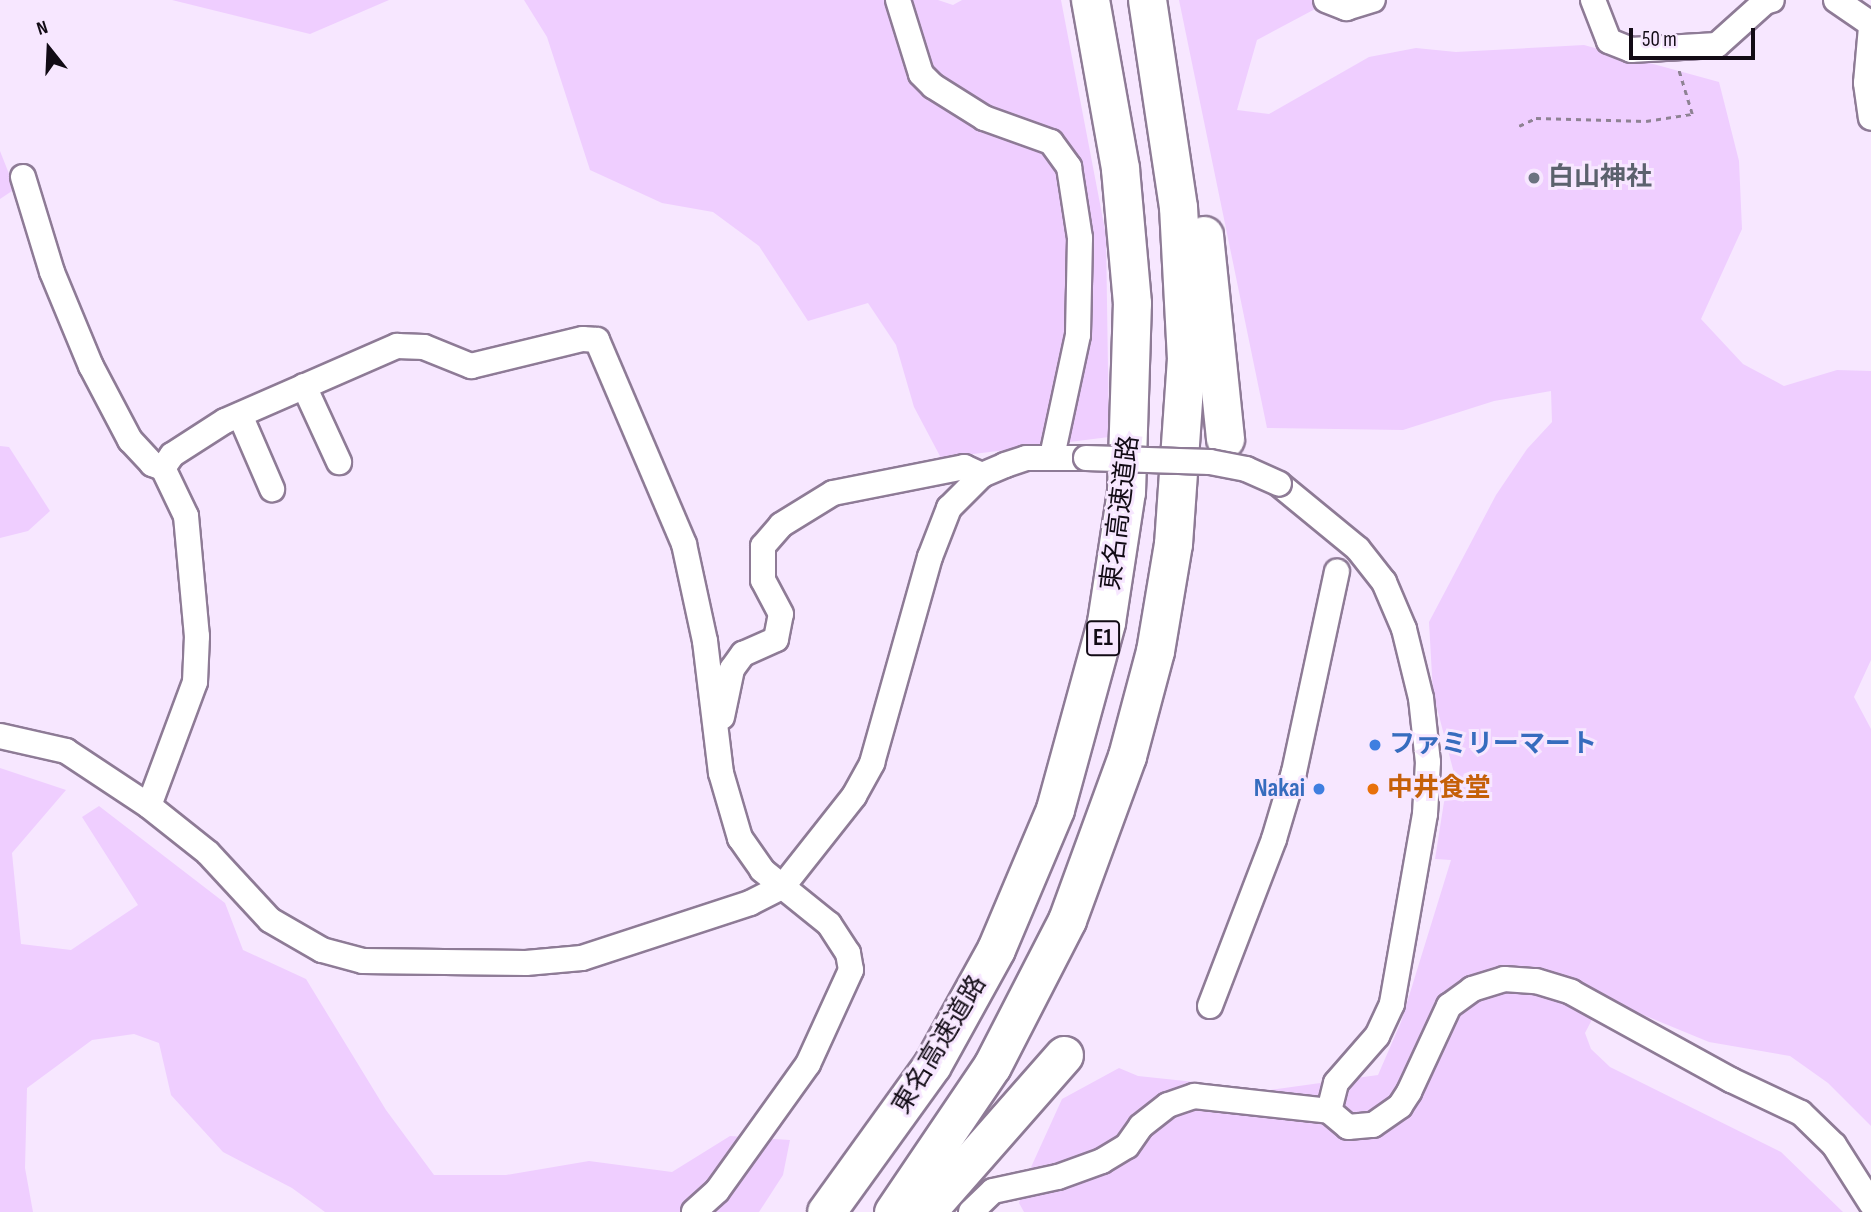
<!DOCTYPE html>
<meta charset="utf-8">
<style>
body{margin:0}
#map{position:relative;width:1871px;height:1212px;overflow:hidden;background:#f7e7ff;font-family:"Sofia Sans Condensed","Noto Sans JP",sans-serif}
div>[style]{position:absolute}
.green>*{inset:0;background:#efceff}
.path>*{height:2.5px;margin-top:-1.25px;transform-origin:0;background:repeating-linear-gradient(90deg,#8e8293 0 5px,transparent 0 10px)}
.roads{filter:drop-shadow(2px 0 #8e7b96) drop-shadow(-2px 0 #8e7b96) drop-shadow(0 2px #8e7b96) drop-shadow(0 -2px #8e7b96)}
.minor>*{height:24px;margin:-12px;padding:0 12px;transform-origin:12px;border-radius:12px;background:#fff}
.highway>*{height:37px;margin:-18.5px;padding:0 18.5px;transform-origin:18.5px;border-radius:18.5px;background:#fff}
.bridges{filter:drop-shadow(2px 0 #8e7b96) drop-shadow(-2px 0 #8e7b96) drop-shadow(0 2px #8e7b96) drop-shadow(0 -2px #8e7b96)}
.minor-bridge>*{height:24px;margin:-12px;padding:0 12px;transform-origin:12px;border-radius:12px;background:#fff}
.dots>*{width:19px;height:19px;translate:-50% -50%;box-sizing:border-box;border:4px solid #f7e7ff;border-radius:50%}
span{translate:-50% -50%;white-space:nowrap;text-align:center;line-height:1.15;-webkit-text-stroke:6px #f7e7ff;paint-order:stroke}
.shield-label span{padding:2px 5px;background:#f7e7ff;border:2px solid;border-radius:5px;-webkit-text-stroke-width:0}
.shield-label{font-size:24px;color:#120b15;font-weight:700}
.worship-label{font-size:26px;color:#5b616d;font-weight:700}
.left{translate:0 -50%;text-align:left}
.street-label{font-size:26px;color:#120b15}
.shop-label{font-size:26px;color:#366cbe;font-weight:700}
.right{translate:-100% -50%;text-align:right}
.food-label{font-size:26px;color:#c56008;font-weight:700}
.north{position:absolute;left:14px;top:14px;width:70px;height:70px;-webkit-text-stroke:5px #f7e7ff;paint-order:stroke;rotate:342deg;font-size:19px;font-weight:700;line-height:28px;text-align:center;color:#120b15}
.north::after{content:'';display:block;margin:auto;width:24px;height:32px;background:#120b15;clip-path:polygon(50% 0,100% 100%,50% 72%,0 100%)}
.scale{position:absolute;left:1629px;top:28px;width:126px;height:32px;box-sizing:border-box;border:4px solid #120b15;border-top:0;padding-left:9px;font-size:21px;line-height:24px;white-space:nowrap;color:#120b15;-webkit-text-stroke:5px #f7e7ff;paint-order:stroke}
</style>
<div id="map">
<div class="green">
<i style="clip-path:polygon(172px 0,389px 0,310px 34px)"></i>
<i style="clip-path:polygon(524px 0,938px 0,953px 5px,962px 0,1061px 0,1106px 235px,1109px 437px,941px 458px,914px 407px,896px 345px,868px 303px,808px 321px,759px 246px,713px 212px,662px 203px,590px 170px,547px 37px)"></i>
<i style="clip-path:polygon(1179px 0,1332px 0,1257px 40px,1237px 110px,1269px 114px,1369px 57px,1416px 48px,1456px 52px,1584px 45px,1719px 82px,1739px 161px,1742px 229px,1701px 319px,1743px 364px,1784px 386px,1837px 370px,1871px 371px,1871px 660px,1854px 697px,1871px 729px,1871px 1126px,1828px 1083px,1790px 1056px,1709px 1042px,1612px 1002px,1599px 1006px,1585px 1033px,1591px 1049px,1610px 1067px,1781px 1152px,1843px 1212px,1024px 1212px,1019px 1203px,1027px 1176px,1062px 1099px,1119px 1068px,1138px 1076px,1270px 1090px,1378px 1075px,1401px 1022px,1451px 860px,1435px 859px,1444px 802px,1455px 777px,1433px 693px,1429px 622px,1496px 495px,1527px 449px,1552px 422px,1551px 391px,1494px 401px,1403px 430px,1267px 428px)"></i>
<i style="clip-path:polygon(0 151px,15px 189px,0 199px)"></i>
<i style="clip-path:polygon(0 446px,9px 447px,50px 511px,28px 531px,0 538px)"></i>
<i style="clip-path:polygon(0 768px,66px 790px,12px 853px,21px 944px,71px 950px,138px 905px,82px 817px,99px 806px,225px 903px,243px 950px,306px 979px,386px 1110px,434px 1175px,506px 1175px,589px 1161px,672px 1172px,730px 1136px,790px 1140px,783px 1175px,759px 1212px,325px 1212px,292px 1188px,223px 1152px,171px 1095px,159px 1043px,134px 1034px,92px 1040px,27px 1088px,25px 1168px,33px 1212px,0 1212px)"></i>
</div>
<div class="path">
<i style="left:1519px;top:126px;width:19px;rotate:-25deg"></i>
<i style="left:1536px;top:118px;width:110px;rotate:1.6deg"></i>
<i style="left:1646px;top:121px;width:47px;rotate:-8.7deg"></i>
<i style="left:1692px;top:114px;width:48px;rotate:-106.9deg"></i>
</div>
<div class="roads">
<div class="minor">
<i style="left:898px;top:0;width:77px;rotate:72.7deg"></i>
<i style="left:921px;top:74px;width:17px;rotate:45deg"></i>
<i style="left:933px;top:86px;width:60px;rotate:32.1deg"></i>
<i style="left:984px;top:118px;width:71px;rotate:19.7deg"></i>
<i style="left:1051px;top:142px;width:31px;rotate:54deg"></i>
<i style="left:1069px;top:167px;width:72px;rotate:81.2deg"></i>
<i style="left:1080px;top:238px;width:97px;rotate:91.2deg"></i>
<i style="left:1078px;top:335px;width:124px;rotate:102.1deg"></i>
<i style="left:1326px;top:0;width:22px;rotate:22deg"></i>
<i style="left:1346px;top:8px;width:28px;rotate:-17deg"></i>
<i style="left:1593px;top:0;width:44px;rotate:68.7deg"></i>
<i style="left:1609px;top:41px;width:24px;rotate:22deg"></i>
<i style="left:1631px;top:50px;width:86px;rotate:-3.3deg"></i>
<i style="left:1717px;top:45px;width:64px;rotate:-41.9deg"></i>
<i style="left:1765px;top:2px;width:7px;rotate:-16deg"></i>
<i style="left:1836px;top:0;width:42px;rotate:34.4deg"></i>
<i style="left:1871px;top:27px;width:56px;rotate:95.1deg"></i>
<i style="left:1866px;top:83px;width:35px;rotate:82deg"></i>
<i style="left:23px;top:177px;width:99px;rotate:73deg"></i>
<i style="left:52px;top:272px;width:102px;rotate:67.5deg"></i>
<i style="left:91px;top:366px;width:84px;rotate:62.2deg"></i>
<i style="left:130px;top:440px;width:33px;rotate:47deg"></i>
<i style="left:152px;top:464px;width:12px;rotate:20deg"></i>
<i style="left:163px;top:468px;width:53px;rotate:64.4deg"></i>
<i style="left:186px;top:516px;width:121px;rotate:84.8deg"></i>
<i style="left:197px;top:636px;width:46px;rotate:92.5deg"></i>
<i style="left:195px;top:682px;width:132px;rotate:110.4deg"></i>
<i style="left:304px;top:386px;width:84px;rotate:65.3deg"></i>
<i style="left:240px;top:415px;width:81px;rotate:66.6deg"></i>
<i style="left:163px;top:468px;width:16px;rotate:-55deg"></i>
<i style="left:172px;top:455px;width:63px;rotate:-32.7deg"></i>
<i style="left:225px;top:421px;width:188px;rotate:-23.6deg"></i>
<i style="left:397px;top:346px;width:27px;rotate:2deg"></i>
<i style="left:424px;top:347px;width:51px;rotate:22deg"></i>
<i style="left:471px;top:366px;width:115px;rotate:-13.6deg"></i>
<i style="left:583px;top:339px;width:14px;rotate:4deg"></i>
<i style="left:597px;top:340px;width:222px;rotate:66.9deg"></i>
<i style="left:684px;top:544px;width:99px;rotate:77.8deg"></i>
<i style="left:705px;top:641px;width:133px;rotate:83.1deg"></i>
<i style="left:721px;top:773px;width:68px;rotate:73.7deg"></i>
<i style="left:740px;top:838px;width:39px;rotate:55deg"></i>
<i style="left:762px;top:870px;width:86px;rotate:38.9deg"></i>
<i style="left:829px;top:924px;width:35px;rotate:57deg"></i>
<i style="left:848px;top:953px;width:17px;rotate:80deg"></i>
<i style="left:851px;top:970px;width:103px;rotate:114.6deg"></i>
<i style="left:808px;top:1064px;width:156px;rotate:125.6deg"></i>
<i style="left:717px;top:1191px;width:31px;rotate:138deg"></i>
<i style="left:1279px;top:484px;width:102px;rotate:39.4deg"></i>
<i style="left:1358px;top:549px;width:42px;rotate:51.8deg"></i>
<i style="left:1384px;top:582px;width:51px;rotate:66.9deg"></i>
<i style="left:1404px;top:629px;width:71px;rotate:76.2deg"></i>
<i style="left:1421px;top:698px;width:64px;rotate:83.8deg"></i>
<i style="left:1428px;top:762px;width:52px;rotate:93.3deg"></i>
<i style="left:1425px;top:814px;width:193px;rotate:99.9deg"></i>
<i style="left:1392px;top:1004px;width:35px;rotate:115deg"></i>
<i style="left:1377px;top:1036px;width:62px;rotate:131.1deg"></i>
<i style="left:1336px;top:1083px;width:29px;rotate:104deg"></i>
<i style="left:722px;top:717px;width:49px;rotate:-78.2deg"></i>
<i style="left:732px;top:669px;width:19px;rotate:-54deg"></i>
<i style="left:743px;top:654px;width:36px;rotate:-24deg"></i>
<i style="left:776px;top:639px;width:25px;rotate:-79deg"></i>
<i style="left:781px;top:614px;width:38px;rotate:-118deg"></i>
<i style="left:763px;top:580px;width:34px;rotate:-90deg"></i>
<i style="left:763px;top:546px;width:28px;rotate:-49deg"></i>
<i style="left:781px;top:525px;width:61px;rotate:-31.6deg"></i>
<i style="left:833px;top:493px;width:134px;rotate:-11.2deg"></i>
<i style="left:964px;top:467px;width:20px;rotate:24deg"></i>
<i style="left:0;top:736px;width:68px;rotate:12.8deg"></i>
<i style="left:66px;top:751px;width:100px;rotate:33.5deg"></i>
<i style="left:149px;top:806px;width:75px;rotate:38.5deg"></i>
<i style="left:208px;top:853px;width:91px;rotate:47.2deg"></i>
<i style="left:270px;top:920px;width:60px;rotate:30deg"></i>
<i style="left:322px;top:950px;width:42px;rotate:15deg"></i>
<i style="left:363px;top:961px;width:163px;rotate:0.7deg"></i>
<i style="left:526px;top:963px;width:56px;rotate:-5.1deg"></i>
<i style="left:582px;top:958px;width:177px;rotate:-18.1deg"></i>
<i style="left:750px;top:903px;width:37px;rotate:-27deg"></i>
<i style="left:783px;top:886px;width:115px;rotate:-51.7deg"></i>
<i style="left:854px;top:796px;width:38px;rotate:-61deg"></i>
<i style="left:872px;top:763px;width:214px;rotate:-74.3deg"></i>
<i style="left:930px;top:557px;width:53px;rotate:-68.8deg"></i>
<i style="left:949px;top:508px;width:47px;rotate:-45deg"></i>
<i style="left:982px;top:475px;width:25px;rotate:-23deg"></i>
<i style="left:1005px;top:465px;width:22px;rotate:-18deg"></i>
<i style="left:1026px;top:458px;width:60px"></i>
<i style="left:1210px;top:1006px;width:179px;rotate:-69deg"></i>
<i style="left:1274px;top:839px;width:70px;rotate:-73.4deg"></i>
<i style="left:1294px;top:772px;width:205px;rotate:-77.9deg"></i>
<i style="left:971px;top:1212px;width:30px;rotate:-44deg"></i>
<i style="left:993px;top:1191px;width:66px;rotate:-12.2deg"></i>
<i style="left:1058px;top:1177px;width:47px;rotate:-20deg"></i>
<i style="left:1102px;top:1161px;width:29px;rotate:-31deg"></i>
<i style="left:1127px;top:1146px;width:24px;rotate:-55deg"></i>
<i style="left:1141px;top:1126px;width:34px;rotate:-38deg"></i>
<i style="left:1168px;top:1105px;width:28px;rotate:-19deg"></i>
<i style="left:1194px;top:1096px;width:136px;rotate:6.3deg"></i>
<i style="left:1329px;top:1111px;width:25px;rotate:40deg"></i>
<i style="left:1348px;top:1127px;width:25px;rotate:-5deg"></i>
<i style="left:1373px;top:1125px;width:33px;rotate:-35deg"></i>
<i style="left:1400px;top:1106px;width:17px;rotate:-57deg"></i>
<i style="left:1409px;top:1092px;width:95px;rotate:-65.1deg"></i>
<i style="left:1449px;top:1006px;width:29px;rotate:-36deg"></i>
<i style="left:1472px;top:989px;width:34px;rotate:-17deg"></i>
<i style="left:1504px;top:979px;width:32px;rotate:4deg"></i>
<i style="left:1536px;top:981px;width:37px;rotate:17deg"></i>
<i style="left:1571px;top:992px;width:183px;rotate:28.8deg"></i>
<i style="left:1731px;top:1080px;width:77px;rotate:25.2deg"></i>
<i style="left:1801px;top:1113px;width:46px;rotate:44.1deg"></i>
<i style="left:1834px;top:1145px;width:69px;rotate:57.5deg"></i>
</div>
<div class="highway">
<i style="left:1204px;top:235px;width:205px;rotate:84.1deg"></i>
<i style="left:826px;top:1212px;width:181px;rotate:-54.2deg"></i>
<i style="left:932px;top:1065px;width:132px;rotate:-61.1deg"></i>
<i style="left:996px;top:949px;width:152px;rotate:-67.1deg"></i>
<i style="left:1055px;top:809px;width:194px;rotate:-74.7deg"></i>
<i style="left:1106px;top:622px;width:132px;rotate:-81.3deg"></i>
<i style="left:1126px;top:492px;width:189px;rotate:-88.2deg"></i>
<i style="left:1132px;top:303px;width:136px;rotate:-95.1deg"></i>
<i style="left:1120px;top:168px;width:171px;rotate:-100.1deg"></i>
<i style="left:893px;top:1212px;width:176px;rotate:-55.9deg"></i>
<i style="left:992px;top:1066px;width:164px;rotate:-62.8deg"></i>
<i style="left:1067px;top:920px;width:175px;rotate:-69.9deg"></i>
<i style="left:1127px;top:756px;width:109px;rotate:-75.1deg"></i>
<i style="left:1155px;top:651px;width:109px;rotate:-80.5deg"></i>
<i style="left:1173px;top:544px;width:185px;rotate:-86deg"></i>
<i style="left:1186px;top:359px;width:152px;rotate:-93deg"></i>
<i style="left:1178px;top:207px;width:209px;rotate:-98.5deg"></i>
<i style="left:926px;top:1212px;width:209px;rotate:-48.7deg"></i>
</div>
</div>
<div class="bridges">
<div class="minor-bridge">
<i style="left:1086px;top:458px;width:124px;rotate:1.8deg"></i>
<i style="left:1210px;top:462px;width:37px;rotate:11deg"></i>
<i style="left:1246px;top:469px;width:36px;rotate:24deg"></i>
</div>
</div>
<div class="dots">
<i style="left:1534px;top:178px;background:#6b7280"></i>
<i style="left:1375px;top:745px;background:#3f7fe0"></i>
<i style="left:1319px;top:789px;background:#3f7fe0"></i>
<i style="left:1373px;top:789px;background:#e8710a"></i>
</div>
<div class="shield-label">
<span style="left:1103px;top:638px">E1</span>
</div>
<div class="worship-label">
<span class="left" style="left:1548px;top:178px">白山神社</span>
</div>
<div class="street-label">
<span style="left:1121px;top:513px;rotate:-83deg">東名高速道路</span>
<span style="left:940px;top:1045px;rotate:-59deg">東名高速道路</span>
</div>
<div class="shop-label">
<span class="left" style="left:1389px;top:745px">ファミリーマート</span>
<span class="right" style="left:1305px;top:789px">Nakai</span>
</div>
<div class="food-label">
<span class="left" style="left:1387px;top:789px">中井食堂</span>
</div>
<div class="north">N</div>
<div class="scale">50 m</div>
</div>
